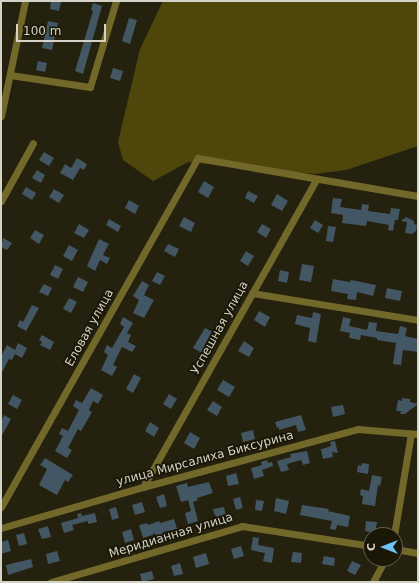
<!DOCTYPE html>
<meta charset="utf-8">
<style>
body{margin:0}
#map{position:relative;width:419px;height:583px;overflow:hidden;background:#24210e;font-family:"DejaVu Sans",sans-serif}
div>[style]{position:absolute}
.forest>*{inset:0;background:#4f460c}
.building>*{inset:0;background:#435663}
.street>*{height:7px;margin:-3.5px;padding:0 3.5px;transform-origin:3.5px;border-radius:3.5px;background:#72682a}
span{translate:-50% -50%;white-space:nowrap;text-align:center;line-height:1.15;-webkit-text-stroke:3.5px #1b1706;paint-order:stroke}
.street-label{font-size:12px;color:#d5d3c7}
.frame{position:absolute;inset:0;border:2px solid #d5d3c7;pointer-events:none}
.north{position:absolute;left:363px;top:527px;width:40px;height:40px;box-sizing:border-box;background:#1b1706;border:1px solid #656253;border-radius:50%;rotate:270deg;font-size:11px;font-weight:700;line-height:16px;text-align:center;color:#d5d3c7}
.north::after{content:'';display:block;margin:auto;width:14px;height:18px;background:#6dc2f3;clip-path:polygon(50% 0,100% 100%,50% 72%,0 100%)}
.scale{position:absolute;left:16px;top:24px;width:90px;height:18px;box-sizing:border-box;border:2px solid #d5d3c7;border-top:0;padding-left:5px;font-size:12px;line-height:14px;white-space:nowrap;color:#d5d3c7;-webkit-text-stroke:3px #1b1706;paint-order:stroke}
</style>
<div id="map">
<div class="forest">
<i style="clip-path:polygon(163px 1px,418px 1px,418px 146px,346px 170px,315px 174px,188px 162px,153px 181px,123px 160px,118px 142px,140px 49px)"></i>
</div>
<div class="building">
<i style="clip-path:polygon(51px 1px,61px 2px,59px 11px,50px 9px)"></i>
<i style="clip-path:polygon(93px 3px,102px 6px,83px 74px,75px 71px,93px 11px,91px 10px)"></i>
<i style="clip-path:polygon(129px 18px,137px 20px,130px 44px,122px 41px)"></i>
<i style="clip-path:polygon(48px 21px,58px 23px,52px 50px,42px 48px)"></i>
<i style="clip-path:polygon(38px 61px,47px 63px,45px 72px,36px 70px)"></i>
<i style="clip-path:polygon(113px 68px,123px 71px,120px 81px,110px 78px)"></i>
<i style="clip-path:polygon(44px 152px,54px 158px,49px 166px,39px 160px)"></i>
<i style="clip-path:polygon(77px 158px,87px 164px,84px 170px,80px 168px,73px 180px,60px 173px,65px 164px,71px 168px)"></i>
<i style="clip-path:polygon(37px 170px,45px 175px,41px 183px,32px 178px)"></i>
<i style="clip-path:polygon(204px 181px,214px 187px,208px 198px,198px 192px)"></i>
<i style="clip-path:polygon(26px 187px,36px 193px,32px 200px,22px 194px)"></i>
<i style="clip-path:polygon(54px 189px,64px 195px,59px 203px,49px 197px)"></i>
<i style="clip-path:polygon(248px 191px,258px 196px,254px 203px,245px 198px)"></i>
<i style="clip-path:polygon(277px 194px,288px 201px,282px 211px,271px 205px)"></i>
<i style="clip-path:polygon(333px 198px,342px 199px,340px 207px,361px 210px,362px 204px,369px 205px,368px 211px,390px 214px,391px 208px,400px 209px,398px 220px,395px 220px,393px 231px,388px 230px,389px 225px,367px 221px,366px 226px,342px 223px,343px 215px,331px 213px)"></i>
<i style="clip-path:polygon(129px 200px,139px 206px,135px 214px,125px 208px)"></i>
<i style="clip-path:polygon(184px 217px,195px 223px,191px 232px,179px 226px)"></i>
<i style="clip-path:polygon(406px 217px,414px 221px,414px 224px,417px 225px,416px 231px,412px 234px,405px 233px,407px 222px,401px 221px)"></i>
<i style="clip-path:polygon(109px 219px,121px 226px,118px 232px,106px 225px)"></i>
<i style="clip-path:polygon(315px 220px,323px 225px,318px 233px,310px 228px)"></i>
<i style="clip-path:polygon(79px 224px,89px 230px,84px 238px,74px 233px)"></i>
<i style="clip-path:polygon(262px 224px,271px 229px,266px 238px,257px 232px)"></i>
<i style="clip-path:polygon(328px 226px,336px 227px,333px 242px,326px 241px)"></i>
<i style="clip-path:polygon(35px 230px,44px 235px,39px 244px,30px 238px)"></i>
<i style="clip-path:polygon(3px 238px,12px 243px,7px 250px,1px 247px)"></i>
<i style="clip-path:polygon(99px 239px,109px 244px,103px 255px,110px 258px,107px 264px,100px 260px,95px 271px,87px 266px)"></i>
<i style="clip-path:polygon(168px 244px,179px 249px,175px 257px,164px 251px)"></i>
<i style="clip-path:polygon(69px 245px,78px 250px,72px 261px,63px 256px)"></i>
<i style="clip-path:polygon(246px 251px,254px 256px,248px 266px,240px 261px)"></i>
<i style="clip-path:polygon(302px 264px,314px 266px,311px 282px,299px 280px)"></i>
<i style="clip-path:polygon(55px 265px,63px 269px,58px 279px,50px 275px)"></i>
<i style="clip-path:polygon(280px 270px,289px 272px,287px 283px,278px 281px)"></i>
<i style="clip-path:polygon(157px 272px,165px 276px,160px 285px,152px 281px)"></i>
<i style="clip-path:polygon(78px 277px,88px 282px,83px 292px,73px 287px)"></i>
<i style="clip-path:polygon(333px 279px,350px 282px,351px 280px,376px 285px,373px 296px,357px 292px,356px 300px,347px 299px,348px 294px,331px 291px)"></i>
<i style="clip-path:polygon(142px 281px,149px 285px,144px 295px,154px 300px,144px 318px,133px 313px,139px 300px,133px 296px)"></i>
<i style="clip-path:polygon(44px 284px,52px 288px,48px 296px,39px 292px)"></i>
<i style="clip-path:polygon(387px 288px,402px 291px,400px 301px,385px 298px)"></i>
<i style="clip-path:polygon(69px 298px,77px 302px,71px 313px,63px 309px)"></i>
<i style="clip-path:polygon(32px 305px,39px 308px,26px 331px,17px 326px,20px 320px,23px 322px)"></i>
<i style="clip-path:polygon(259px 311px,270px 317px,265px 327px,254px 320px)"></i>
<i style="clip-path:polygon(313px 312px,321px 314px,316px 343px,308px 341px,310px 328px,295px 324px,297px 315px,312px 318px)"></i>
<i style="clip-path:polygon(123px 317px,133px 323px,127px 333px,131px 335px,128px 342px,136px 346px,132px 352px,122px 347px,113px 365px,117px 367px,112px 376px,101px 370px,108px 355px,104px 352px,107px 345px,112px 348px,124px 327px,120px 324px)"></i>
<i style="clip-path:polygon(343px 317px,351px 319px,349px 326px,367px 330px,369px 322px,377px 323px,376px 331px,398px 334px,400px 326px,407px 328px,405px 336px,418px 339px,418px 352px,403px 350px,401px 365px,393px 364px,396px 343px,377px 340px,377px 338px,361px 335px,360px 340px,349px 338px,350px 333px,340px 331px)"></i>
<i style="clip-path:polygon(205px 328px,220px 336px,216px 344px,210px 340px,202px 353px,193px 348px)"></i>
<i style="clip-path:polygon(42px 335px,54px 342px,50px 350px,40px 345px,42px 342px,39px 340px)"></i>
<i style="clip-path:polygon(244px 341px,254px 348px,249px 357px,238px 351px)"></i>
<i style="clip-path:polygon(18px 343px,27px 348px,22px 358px,15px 354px,12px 360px,9px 359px,1px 374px,1px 356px,7px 345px,15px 350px)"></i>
<i style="clip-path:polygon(134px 374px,141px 378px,133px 393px,126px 389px)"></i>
<i style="clip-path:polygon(223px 380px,235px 387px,229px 397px,217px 390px)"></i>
<i style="clip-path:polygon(91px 388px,103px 395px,98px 404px,93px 401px,89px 410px,92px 412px,81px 431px,78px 429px,68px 448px,72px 450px,67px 458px,55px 451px,63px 436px,59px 434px,62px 428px,68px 431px,79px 410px,73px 406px,76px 400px,82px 403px)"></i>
<i style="clip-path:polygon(169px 394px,177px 399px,171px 409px,163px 404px)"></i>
<i style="clip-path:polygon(13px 395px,22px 400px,17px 409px,8px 404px)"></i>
<i style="clip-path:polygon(402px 398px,410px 399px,410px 402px,418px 404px,405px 414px,400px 414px,401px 411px,396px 411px,398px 400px,402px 401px)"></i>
<i style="clip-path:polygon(213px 401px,222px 407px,217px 416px,207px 410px)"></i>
<i style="clip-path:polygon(343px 405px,345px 414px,333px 417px,331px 407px)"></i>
<i style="clip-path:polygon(4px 415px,11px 419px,1px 437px,1px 421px)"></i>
<i style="clip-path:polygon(301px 415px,306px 430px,298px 432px,296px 425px,279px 430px,279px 427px,277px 428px,275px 422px)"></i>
<i style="clip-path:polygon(150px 422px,159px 428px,154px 437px,145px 431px)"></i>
<i style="clip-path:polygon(253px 430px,255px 439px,243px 442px,241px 433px)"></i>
<i style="clip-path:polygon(190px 432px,200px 438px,194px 449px,184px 443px)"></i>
<i style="clip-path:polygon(335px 441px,338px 453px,332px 452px,333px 457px,323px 459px,321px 450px,319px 450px,331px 446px,330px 442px)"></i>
<i style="clip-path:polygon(307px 451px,310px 463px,303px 465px,301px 460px,287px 464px,289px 470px,281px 472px,277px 461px,291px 457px,290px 454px)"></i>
<i style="clip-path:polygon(45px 458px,73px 475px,68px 482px,65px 480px,57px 495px,39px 485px,47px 469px,40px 465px)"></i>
<i style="clip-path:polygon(267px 460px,268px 463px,272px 462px,273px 466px,262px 470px,264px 476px,254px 479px,251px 468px,262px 465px,261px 462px)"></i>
<i style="clip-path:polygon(362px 463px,369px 464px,368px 474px,357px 472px,358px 465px,361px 466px)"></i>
<i style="clip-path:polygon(236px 473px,239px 484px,228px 486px,226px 476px)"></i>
<i style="clip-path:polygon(372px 475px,382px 477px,380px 486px,378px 485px,375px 506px,362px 504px,363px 496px,360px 495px,361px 489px,369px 491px)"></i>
<i style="clip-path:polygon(209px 482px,213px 493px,197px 498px,198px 500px,193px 502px,198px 521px,188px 524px,185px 513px,191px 511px,188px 500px,181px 502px,176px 486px,187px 483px,188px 487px)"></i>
<i style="clip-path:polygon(164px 494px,167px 506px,160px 508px,156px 497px)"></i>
<i style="clip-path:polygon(240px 497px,243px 508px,236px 510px,233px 499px)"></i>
<i style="clip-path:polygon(276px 498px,289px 501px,286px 514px,274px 511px)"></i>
<i style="clip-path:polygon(256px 500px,264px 501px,262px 511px,255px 510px)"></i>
<i style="clip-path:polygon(142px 502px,145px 512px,135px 515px,132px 505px)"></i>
<i style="clip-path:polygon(302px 505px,329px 509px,328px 511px,350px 516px,348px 527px,337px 525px,336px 530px,330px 529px,332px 521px,300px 515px)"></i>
<i style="clip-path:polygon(116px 507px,119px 518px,112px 520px,109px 509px)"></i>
<i style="clip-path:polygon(224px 507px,226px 516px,215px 518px,213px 509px)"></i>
<i style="clip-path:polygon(81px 513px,82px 516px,95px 513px,97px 522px,88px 524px,88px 521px,72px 525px,74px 530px,64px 533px,61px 523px,78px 518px,77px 514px)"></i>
<i style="clip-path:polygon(174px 519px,177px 529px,163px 532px,164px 536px,158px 538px,156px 534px,143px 538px,139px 525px,147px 523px,148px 525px,159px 521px,160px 523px)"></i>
<i style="clip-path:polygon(366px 521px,377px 522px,375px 533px,365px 531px)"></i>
<i style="clip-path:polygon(48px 526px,51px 537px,42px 539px,38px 529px)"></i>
<i style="clip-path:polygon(131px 529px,134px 540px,125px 543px,122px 532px)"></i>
<i style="clip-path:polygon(24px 533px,27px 544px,19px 546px,16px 535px)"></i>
<i style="clip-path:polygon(253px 537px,259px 538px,258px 545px,274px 548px,272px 563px,263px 561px,265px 553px,251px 550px)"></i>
<i style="clip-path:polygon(8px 540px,11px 551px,1px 554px,1px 542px)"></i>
<i style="clip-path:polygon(241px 546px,244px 556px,234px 559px,231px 549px)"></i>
<i style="clip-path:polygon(57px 551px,60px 561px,48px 564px,46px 554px)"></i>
<i style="clip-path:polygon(293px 552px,302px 553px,301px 563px,291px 562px)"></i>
<i style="clip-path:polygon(206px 553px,209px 564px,196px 568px,193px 557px)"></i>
<i style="clip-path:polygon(324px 556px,335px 558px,334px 566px,322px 564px)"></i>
<i style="clip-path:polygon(31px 559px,33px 567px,8px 575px,6px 565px)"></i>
<i style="clip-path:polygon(352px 561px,361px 565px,355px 575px,347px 571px)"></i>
<i style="clip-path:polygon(180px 563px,183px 574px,174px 576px,171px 566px)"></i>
<i style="clip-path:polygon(152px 571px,154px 579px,142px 582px,140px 574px)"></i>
</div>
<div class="street">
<i style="left:10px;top:75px;width:81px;rotate:8.5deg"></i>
<i style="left:90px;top:87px;width:90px;rotate:-73.2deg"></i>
<i style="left:1px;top:116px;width:117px;rotate:-78.2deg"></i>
<i style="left:1px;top:201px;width:66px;rotate:-61.1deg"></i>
<i style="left:252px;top:293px;width:168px;rotate:9.2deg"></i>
<i style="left:143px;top:487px;width:352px;rotate:-60.6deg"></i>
<i style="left:1px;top:507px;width:401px;rotate:-60.6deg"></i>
<i style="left:198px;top:158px;width:223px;rotate:9.8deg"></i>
<i style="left:1px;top:528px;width:148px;rotate:-16.1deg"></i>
<i style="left:143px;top:487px;width:223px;rotate:-15.1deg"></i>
<i style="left:358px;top:429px;width:60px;rotate:4.8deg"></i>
<i style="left:394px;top:535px;width:103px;rotate:-80.5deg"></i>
<i style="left:395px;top:549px;width:23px;rotate:10deg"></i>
<i style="left:51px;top:582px;width:199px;rotate:-16.3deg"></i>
<i style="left:242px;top:526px;width:131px;rotate:8.8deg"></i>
<i style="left:373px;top:582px;width:26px;rotate:-62deg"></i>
</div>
<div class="street-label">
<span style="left:90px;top:328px;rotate:-61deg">Еловая улица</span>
<span style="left:220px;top:328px;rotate:-61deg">Успешная улица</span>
<span style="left:205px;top:459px;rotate:-15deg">улица Мирсалиха Биксурина</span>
<span style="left:171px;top:536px;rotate:-17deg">Меридианная улица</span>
</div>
<div class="frame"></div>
<div class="north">С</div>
<div class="scale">100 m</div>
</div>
